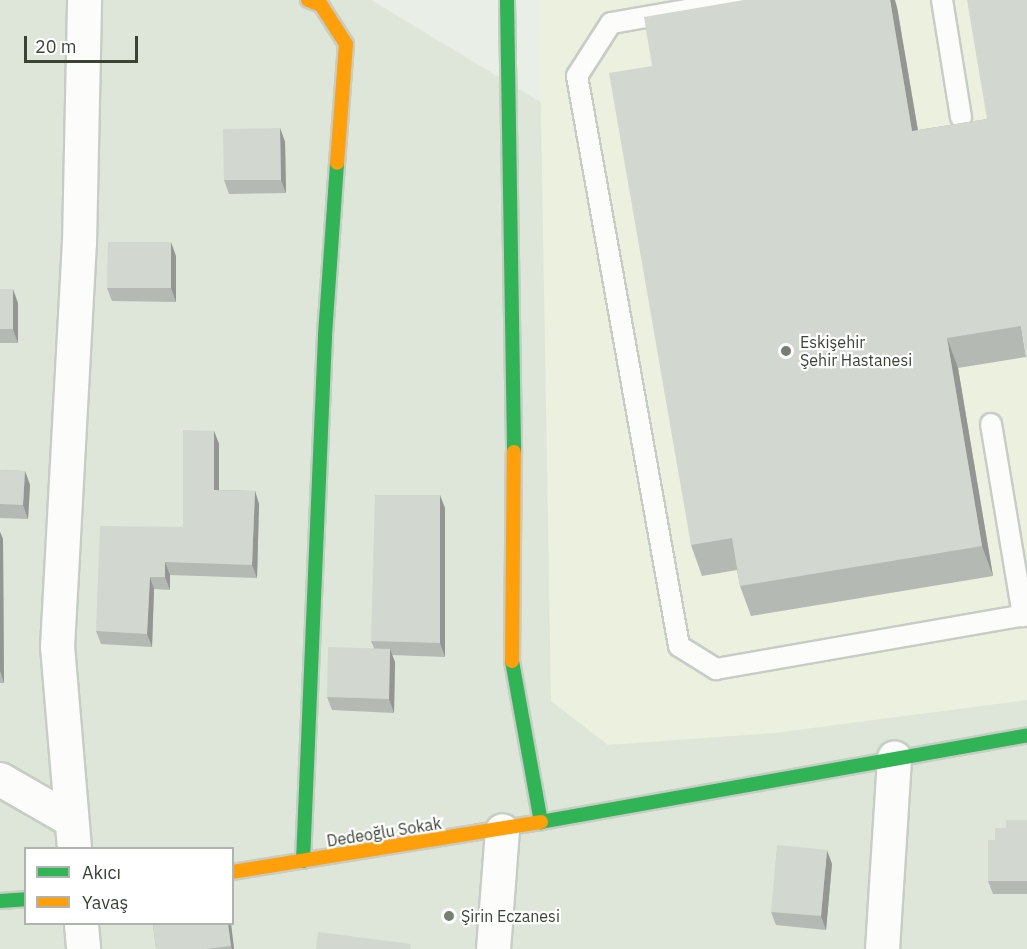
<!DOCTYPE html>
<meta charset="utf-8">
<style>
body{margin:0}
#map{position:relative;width:1027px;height:949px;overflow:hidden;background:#e9eee7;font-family:"IBM Plex Sans",sans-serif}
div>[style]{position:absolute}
.residential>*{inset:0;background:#dde6d8}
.medical>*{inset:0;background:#ecf0de}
.roads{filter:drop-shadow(2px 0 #c7ccc5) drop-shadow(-2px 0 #c7ccc5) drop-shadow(0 2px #c7ccc5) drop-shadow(0 -2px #c7ccc5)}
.lane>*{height:20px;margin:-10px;padding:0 10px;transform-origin:10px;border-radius:10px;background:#fcfcfb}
.street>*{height:33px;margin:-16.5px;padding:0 16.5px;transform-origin:16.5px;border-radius:16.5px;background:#fcfcfb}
.fast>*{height:14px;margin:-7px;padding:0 7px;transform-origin:7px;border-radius:7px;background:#30b455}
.slow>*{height:14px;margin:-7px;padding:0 7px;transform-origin:7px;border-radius:7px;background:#ff9f0a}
.wall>*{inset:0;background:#b5b9b3}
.shaded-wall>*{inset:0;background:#939692}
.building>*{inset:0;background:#d2d7d0}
.dots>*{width:16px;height:16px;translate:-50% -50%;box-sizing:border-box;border:3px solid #fff;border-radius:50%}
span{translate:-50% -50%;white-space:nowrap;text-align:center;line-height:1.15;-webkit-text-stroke:4.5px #fff;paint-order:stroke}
.poi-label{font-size:16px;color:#3a4334}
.left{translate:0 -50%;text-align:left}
.street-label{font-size:16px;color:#3a4334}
.legend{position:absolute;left:24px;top:847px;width:210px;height:78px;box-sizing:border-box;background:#fff;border:2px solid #b0b4ae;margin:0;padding:8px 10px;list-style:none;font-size:18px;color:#3a4334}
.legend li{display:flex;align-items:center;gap:12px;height:30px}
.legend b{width:30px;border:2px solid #b0b4ae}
.scale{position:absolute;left:24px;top:36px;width:114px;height:27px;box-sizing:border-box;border:3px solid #3a4334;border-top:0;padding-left:8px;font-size:18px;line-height:21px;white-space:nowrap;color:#3a4334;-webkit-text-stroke:4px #fff;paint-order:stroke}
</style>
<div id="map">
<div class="residential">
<i style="clip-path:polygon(evenodd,0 0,371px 0,1027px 395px,1027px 949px,0 949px,0 0,26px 848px,232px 848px,232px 924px,26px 924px,26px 848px)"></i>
</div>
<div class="medical">
<i style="clip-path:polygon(539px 0,1027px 0,1027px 700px,774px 733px,608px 745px,551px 701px)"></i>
</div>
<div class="roads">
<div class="lane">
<i style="left:743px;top:0;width:134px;rotate:170.1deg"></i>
<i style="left:611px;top:23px;width:63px;rotate:122.7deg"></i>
<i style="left:577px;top:76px;width:579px;rotate:79.85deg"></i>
<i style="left:679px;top:646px;width:44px;rotate:31.9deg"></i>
<i style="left:716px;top:669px;width:316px;rotate:-9.9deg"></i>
<i style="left:942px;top:0;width:119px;rotate:80.8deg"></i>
<i style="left:991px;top:424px;width:195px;rotate:80.5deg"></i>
</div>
<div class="street">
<i style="left:0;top:779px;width:82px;rotate:30deg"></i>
<i style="left:74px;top:848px;width:202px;rotate:-94.8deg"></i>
<i style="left:57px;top:647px;width:405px;rotate:-86.9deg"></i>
<i style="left:79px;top:243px;width:243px;rotate:-88.8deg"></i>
<i style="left:81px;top:924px;width:25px;rotate:85deg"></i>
<i style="left:493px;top:949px;width:119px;rotate:-85.7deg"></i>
<i style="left:882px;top:949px;width:192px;rotate:-86.4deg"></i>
</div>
<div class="fast">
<i style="left:507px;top:0;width:452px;rotate:89.1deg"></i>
<i style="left:512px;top:661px;width:164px;rotate:79.8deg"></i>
<i style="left:541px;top:822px;width:494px;rotate:-10.1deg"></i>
<i style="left:303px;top:861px;width:526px;rotate:-87.6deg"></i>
<i style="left:325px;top:335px;width:172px;rotate:-86deg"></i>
<i style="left:0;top:901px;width:26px;rotate:-4deg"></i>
</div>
<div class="slow">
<i style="left:308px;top:0;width:14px;rotate:21deg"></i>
<i style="left:321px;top:5px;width:46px;rotate:57.3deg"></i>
<i style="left:346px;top:44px;width:119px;rotate:94.3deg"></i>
<i style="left:512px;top:661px;width:209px;rotate:-89.5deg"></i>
<i style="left:232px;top:872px;width:313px;rotate:-9.2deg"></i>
</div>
</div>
<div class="wall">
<i style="clip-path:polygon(897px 7px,918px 130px,987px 119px,1026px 357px,958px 368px,993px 576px,751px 616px,740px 586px,737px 570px,702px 576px,691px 545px,652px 66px)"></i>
<i style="clip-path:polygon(280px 128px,285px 142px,286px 193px,229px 194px,224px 180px)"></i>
<i style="clip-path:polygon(176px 256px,176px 302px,112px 301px,107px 288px)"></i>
<i style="clip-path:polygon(0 289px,18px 303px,18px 343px,0 343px)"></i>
<i style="clip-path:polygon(214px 431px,219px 444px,219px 490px,255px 491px,259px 504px,257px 578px,170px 575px,170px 590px,154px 589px,152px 647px,101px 644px,96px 631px,183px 527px)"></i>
<i style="clip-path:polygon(0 470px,25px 471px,30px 485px,28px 519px,0 518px)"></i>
<i style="clip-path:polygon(445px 508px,445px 657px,392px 655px,395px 662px,394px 713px,332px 710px,327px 697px,374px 648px,371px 641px)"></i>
<i style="clip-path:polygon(0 532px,3px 539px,4px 683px,0 683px)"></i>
<i style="clip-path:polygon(1027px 820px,1027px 894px,993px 894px,988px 881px,1006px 828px)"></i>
<i style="clip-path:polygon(832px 864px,826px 930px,776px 925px,771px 912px)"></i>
<i style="clip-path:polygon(153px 924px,231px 924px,234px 949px,156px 949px)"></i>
</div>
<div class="shaded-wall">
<i style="clip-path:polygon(890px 0,895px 0,897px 7px,923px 161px,912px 131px)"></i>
<i style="clip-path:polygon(280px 128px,285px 142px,286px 193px,281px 180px)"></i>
<i style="clip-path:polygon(171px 242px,176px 256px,176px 302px,171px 288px)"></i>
<i style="clip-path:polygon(13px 289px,18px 303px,18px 343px,13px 329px)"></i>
<i style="clip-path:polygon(947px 338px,958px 368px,993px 576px,982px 546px)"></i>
<i style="clip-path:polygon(214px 431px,219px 444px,219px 502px,214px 490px)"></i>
<i style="clip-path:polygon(25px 471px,30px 485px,28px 519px,23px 505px)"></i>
<i style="clip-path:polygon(255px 491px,259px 504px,257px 578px,252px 565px)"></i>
<i style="clip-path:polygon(440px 495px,445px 508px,445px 657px,440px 643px)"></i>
<i style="clip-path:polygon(0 532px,3px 539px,4px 683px,0 671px)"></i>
<i style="clip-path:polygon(165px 562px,170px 575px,170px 590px,165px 577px)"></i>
<i style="clip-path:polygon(150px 577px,154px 589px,152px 647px,147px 634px)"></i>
<i style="clip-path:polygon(390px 649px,395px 662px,394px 713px,389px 699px)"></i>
<i style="clip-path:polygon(827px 850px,832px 864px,826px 930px,821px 916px)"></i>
<i style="clip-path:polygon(228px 924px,231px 924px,234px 949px,232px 949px,231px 946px)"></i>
</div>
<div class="building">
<i style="clip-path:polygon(744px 0,890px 0,912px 131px,987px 119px,967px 0,1027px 0,1027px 361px,1021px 326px,947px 338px,982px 546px,740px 586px,732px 538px,691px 545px,609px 73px,652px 66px,644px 17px)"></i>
<i style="clip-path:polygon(280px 128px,281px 180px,224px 180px,223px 129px)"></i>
<i style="clip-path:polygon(108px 242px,171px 242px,171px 288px,107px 288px)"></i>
<i style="clip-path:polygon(0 289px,13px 289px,13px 329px,0 329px)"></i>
<i style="clip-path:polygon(183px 430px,214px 431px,214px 490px,255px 491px,252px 565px,165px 562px,165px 577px,150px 577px,147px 634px,96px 631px,100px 526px,183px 527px)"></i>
<i style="clip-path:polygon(0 470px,25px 471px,23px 505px,0 504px)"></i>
<i style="clip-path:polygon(375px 495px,440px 495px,440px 643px,371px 641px)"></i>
<i style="clip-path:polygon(328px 647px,390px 649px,389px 699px,327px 697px)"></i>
<i style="clip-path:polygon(1006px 820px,1027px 820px,1027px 881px,988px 881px,988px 840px,995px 840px,995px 828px,1006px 828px)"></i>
<i style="clip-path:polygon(777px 845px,827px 850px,821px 916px,771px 912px)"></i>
<i style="clip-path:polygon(153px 924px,228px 924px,231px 946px,206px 949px,156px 949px)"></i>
<i style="clip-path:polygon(318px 932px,411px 944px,410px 949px,316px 949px)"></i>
</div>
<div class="dots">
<i style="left:786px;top:351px;background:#777f73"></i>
<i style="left:449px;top:916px;background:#777f73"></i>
</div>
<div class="poi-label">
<span class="left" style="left:800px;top:351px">Eskişehir<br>Şehir Hastanesi</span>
<span class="left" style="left:461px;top:916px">Şirin Eczanesi</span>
</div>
<div class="street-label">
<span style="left:384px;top:832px;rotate:-9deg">Dedeoğlu Sokak</span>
</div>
<ul class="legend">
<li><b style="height:8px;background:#30b455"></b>Akıcı</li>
<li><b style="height:8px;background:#ff9f0a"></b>Yavaş</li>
</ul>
<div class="scale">20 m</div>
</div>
